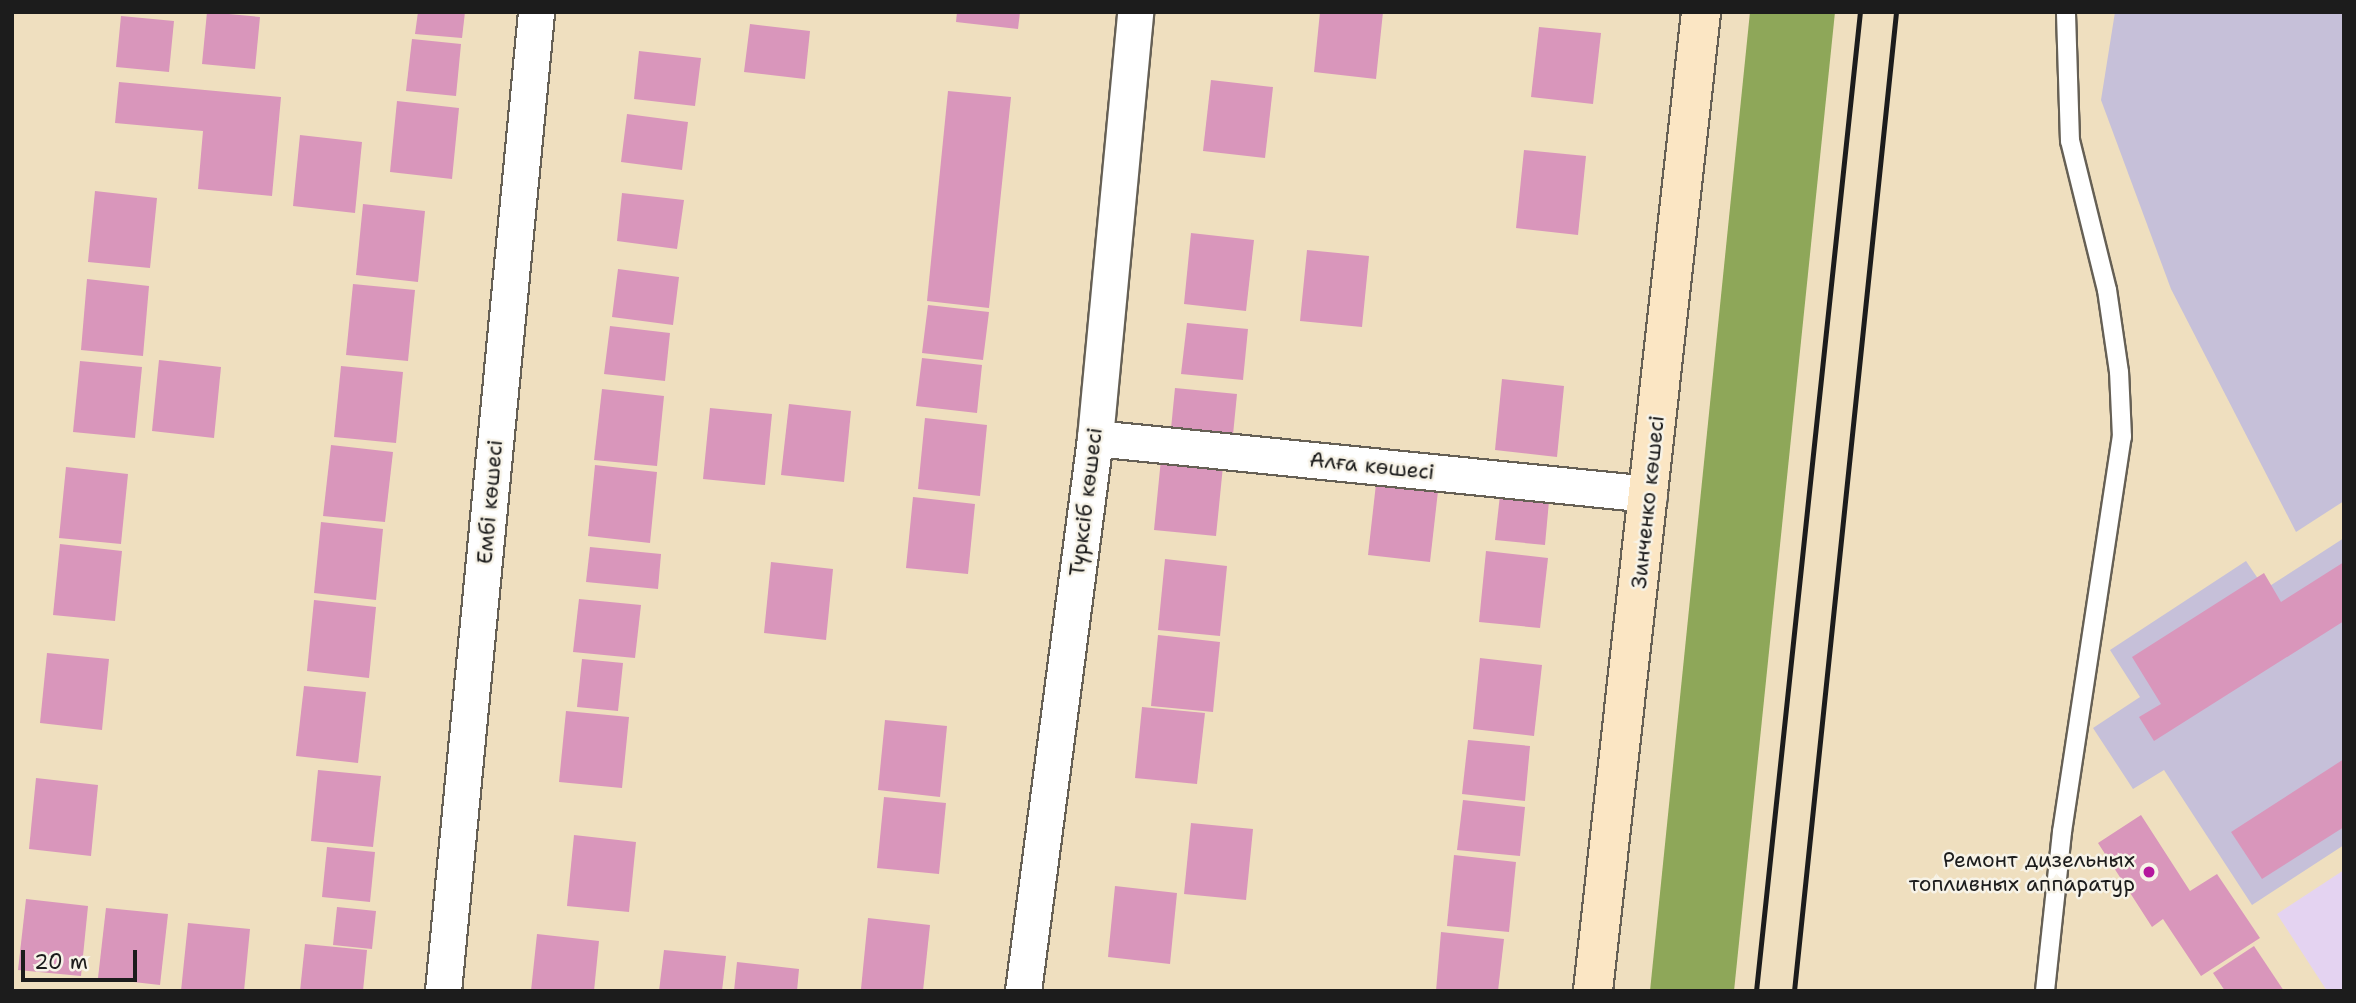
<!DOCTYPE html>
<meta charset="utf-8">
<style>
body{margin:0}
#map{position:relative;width:2356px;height:1003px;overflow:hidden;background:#efdfbf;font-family:"Shantell Sans",sans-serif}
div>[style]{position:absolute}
.built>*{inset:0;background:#e4d3f1}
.industrial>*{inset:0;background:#c6c0d9}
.forest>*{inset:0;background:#8ea759}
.building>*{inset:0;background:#d996bb}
.roads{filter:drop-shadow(2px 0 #666055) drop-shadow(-2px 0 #666055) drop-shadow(0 2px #666055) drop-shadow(0 -2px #666055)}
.lane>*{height:18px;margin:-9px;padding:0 9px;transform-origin:9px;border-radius:9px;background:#fff}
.street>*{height:35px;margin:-17.5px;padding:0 17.5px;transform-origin:17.5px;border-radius:17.5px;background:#fff}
.secondary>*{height:38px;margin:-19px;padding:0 19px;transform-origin:19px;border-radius:19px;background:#fbe6c4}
.rail>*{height:5px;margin:-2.5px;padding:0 2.5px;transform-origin:2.5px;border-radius:2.5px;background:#1c1c1c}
.dots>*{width:19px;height:19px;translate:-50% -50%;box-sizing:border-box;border:4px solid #f7f3e8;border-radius:50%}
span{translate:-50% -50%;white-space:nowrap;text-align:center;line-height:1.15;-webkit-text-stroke:5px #f7f3e8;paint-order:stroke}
.street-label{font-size:21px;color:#1c1c1c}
.poi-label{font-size:21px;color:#1c1c1c}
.right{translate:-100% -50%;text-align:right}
.frame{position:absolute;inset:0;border:14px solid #1c1c1c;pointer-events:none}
.scale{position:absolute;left:21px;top:950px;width:116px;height:32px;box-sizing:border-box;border:4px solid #1c1c1c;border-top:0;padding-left:9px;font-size:21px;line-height:24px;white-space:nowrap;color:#1c1c1c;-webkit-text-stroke:5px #f7f3e8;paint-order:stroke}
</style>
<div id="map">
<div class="built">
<i style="clip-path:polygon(2344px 870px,2344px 991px,2327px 991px,2277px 914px)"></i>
</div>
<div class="industrial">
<i style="clip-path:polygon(2115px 12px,2344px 12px,2344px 501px,2296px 532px,2171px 289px,2101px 100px)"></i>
<i style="clip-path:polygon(2344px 538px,2344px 845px,2252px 905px,2164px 770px,2133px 789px,2093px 728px,2140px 697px,2110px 650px,2246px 561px,2265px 589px)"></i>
</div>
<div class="forest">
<i style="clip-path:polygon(1750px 12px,1835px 12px,1734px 991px,1650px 991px)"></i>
</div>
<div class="building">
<i style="clip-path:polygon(207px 12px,260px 17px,255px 69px,202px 64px)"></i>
<i style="clip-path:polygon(418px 12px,465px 12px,462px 38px,415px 34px)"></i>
<i style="clip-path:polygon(957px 12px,1020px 12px,1018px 29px,956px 22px)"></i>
<i style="clip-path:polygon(1320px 12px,1383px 12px,1376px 79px,1314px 72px)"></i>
<i style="clip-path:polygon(121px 16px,174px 21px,169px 72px,116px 67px)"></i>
<i style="clip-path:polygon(750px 24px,810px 31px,805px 79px,744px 72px)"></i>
<i style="clip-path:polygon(1539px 27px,1601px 33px,1593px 104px,1531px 97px)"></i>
<i style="clip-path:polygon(412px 39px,461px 44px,456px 96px,406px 91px)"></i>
<i style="clip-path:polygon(639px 51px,701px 58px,695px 106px,634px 99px)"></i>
<i style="clip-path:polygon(1211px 80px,1273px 87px,1265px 158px,1203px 151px)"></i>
<i style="clip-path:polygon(119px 82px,281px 97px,272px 196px,198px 189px,203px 131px,115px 123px)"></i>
<i style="clip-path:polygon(948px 91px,1011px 97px,989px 308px,927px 301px)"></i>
<i style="clip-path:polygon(397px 101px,459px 108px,452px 179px,390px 172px)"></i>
<i style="clip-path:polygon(627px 114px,688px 122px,682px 170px,621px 162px)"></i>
<i style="clip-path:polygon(300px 135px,362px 142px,355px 213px,293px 206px)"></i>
<i style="clip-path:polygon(1524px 150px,1586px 156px,1578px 235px,1516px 228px)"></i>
<i style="clip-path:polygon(95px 191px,157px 198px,150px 268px,88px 262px)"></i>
<i style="clip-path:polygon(622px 193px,684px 200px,677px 249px,617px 241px)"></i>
<i style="clip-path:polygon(363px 204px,425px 211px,418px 282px,356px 275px)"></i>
<i style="clip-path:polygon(1191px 233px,1254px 240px,1246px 311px,1184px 304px)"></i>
<i style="clip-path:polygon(1307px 250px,1369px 256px,1362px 327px,1300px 321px)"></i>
<i style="clip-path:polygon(618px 269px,679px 277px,673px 325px,612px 317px)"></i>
<i style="clip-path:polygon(87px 279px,149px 286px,143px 356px,81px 350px)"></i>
<i style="clip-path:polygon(353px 284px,415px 290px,408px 361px,346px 355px)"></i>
<i style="clip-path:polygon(928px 305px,989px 312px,983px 360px,922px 353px)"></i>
<i style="clip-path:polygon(1187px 323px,1248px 329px,1243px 380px,1181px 374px)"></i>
<i style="clip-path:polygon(610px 326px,670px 333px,665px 381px,604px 374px)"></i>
<i style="clip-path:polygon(922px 358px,982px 365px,977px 413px,916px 406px)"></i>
<i style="clip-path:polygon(159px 360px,221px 367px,214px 438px,152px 431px)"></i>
<i style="clip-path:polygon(80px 361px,142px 367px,135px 438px,73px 432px)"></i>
<i style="clip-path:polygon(341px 366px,403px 372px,396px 443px,334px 437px)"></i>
<i style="clip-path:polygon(1502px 379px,1564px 386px,1557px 457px,1495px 450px)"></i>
<i style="clip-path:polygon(1175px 388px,1237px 394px,1232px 445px,1170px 439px)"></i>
<i style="clip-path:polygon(602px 389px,664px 396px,657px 466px,594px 460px)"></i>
<i style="clip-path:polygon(789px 404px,851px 411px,844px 482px,781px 475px)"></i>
<i style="clip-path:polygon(710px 408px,772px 414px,765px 485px,703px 479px)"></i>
<i style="clip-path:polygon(925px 418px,987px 425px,980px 496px,918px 489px)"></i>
<i style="clip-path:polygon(331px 445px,393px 452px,385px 522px,323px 516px)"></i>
<i style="clip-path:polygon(1161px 459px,1223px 466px,1216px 536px,1154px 530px)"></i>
<i style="clip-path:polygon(595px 465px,657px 472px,650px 543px,588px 536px)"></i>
<i style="clip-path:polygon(66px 467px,128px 474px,121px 544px,59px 538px)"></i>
<i style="clip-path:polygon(1376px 484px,1438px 491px,1430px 562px,1368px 555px)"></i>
<i style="clip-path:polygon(1500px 495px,1549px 501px,1545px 545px,1495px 540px)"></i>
<i style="clip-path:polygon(913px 497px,975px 504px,968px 574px,906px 568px)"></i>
<i style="clip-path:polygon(321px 522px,383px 529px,376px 600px,314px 593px)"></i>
<i style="clip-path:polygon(60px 544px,122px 551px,115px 621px,53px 615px)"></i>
<i style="clip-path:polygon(590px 547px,661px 554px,658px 589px,586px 582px)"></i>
<i style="clip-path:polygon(1486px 551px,1548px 558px,1540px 628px,1479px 622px)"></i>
<i style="clip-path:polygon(1165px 559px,1227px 566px,1220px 636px,1158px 630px)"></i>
<i style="clip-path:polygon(771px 562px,833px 569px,826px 640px,764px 633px)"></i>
<i style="clip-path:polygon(2344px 562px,2344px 621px,2154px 741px,2139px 717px,2161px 704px,2132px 657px,2264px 573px,2281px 602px)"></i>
<i style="clip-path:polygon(579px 599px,641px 605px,635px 658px,573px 652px)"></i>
<i style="clip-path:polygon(314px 600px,376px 607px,369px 678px,307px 671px)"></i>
<i style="clip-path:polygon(1158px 635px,1220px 642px,1213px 712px,1151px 706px)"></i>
<i style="clip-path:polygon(47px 653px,109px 659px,102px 730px,40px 723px)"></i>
<i style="clip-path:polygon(1480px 658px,1542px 665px,1534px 736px,1473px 729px)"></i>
<i style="clip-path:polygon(582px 659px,623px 663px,618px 711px,577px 707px)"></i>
<i style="clip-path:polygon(304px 686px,366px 692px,358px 763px,296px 756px)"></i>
<i style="clip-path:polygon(1142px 707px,1205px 713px,1197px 784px,1135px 778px)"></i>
<i style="clip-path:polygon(566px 711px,629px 717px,622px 788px,559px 782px)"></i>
<i style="clip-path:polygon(885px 720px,947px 726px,940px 797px,878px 790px)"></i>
<i style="clip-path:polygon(1468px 740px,1530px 746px,1525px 801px,1462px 794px)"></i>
<i style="clip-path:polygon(2344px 759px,2344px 827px,2262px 879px,2231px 832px)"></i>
<i style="clip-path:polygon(318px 770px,381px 776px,373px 847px,311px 841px)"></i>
<i style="clip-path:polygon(36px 778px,98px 785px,91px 856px,29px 849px)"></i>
<i style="clip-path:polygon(884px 797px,946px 803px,939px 874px,877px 868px)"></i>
<i style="clip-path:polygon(1463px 800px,1525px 807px,1520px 856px,1457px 850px)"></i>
<i style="clip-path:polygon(2141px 815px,2190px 891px,2217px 874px,2260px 938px,2201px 976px,2163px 919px,2152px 927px,2098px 843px)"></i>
<i style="clip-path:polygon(1191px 823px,1253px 829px,1246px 900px,1184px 894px)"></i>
<i style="clip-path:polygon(574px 835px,636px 842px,629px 912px,567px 906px)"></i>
<i style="clip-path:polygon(327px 847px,375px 852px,370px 902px,322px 897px)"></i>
<i style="clip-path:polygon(1454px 855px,1516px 862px,1509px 932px,1447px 926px)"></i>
<i style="clip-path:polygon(1115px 886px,1177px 893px,1170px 964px,1108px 957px)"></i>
<i style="clip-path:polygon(26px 899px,88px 906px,81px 976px,18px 970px)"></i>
<i style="clip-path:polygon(337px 907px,376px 911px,372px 949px,333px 945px)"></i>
<i style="clip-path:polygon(106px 908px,168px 914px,160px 985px,98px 978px)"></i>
<i style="clip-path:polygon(868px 918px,930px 925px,923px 991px,861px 989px)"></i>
<i style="clip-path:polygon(188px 923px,250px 929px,244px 991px,181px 991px)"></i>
<i style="clip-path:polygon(1441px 932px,1504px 939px,1498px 991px,1436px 991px)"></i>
<i style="clip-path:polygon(537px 934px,599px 941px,594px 991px,531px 991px)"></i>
<i style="clip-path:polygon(305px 944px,367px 950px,363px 991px,300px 991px)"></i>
<i style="clip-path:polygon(2254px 946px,2284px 991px,2225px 991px,2213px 973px)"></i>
<i style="clip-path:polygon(664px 950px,726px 956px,722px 991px,659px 991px)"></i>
<i style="clip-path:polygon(737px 962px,799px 969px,797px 991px,734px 991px)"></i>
</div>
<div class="roads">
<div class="lane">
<i style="left:2045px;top:991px;width:160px;rotate:-83.9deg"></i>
<i style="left:2062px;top:832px;width:400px;rotate:-81.4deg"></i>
<i style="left:2122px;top:437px;width:65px;rotate:-92.6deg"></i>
<i style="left:2119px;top:372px;width:83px;rotate:-98.3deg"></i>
<i style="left:2107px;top:290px;width:154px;rotate:-103.9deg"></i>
<i style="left:2070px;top:141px;width:129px;rotate:-91.8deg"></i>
</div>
<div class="street">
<i style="left:1095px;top:438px;width:557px;rotate:5.77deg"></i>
<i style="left:443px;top:991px;width:983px;rotate:-84.57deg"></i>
<i style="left:1023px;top:991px;width:558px;rotate:-82.58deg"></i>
<i style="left:1095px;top:438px;width:428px;rotate:-84.6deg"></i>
</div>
<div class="secondary">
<i style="left:1593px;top:991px;width:985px;rotate:-83.7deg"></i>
</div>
</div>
<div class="rail">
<i style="left:1756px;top:991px;width:985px;rotate:-83.94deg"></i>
<i style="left:1794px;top:991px;width:984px;rotate:-84.05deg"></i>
</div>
<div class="dots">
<i style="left:2149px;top:872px;background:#b5179e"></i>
</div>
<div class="street-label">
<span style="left:1372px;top:466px;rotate:6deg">Алға көшесі</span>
<span style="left:490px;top:502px;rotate:-85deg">Ембі көшесі</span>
<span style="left:1086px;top:502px;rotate:-83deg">Түрксіб көшесі</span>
<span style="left:1648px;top:502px;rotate:-84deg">Зинченко көшесі</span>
</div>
<div class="poi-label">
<span class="right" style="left:2135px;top:872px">Ремонт дизельных<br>топливных аппаратур</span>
</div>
<div class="frame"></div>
<div class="scale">20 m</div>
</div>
